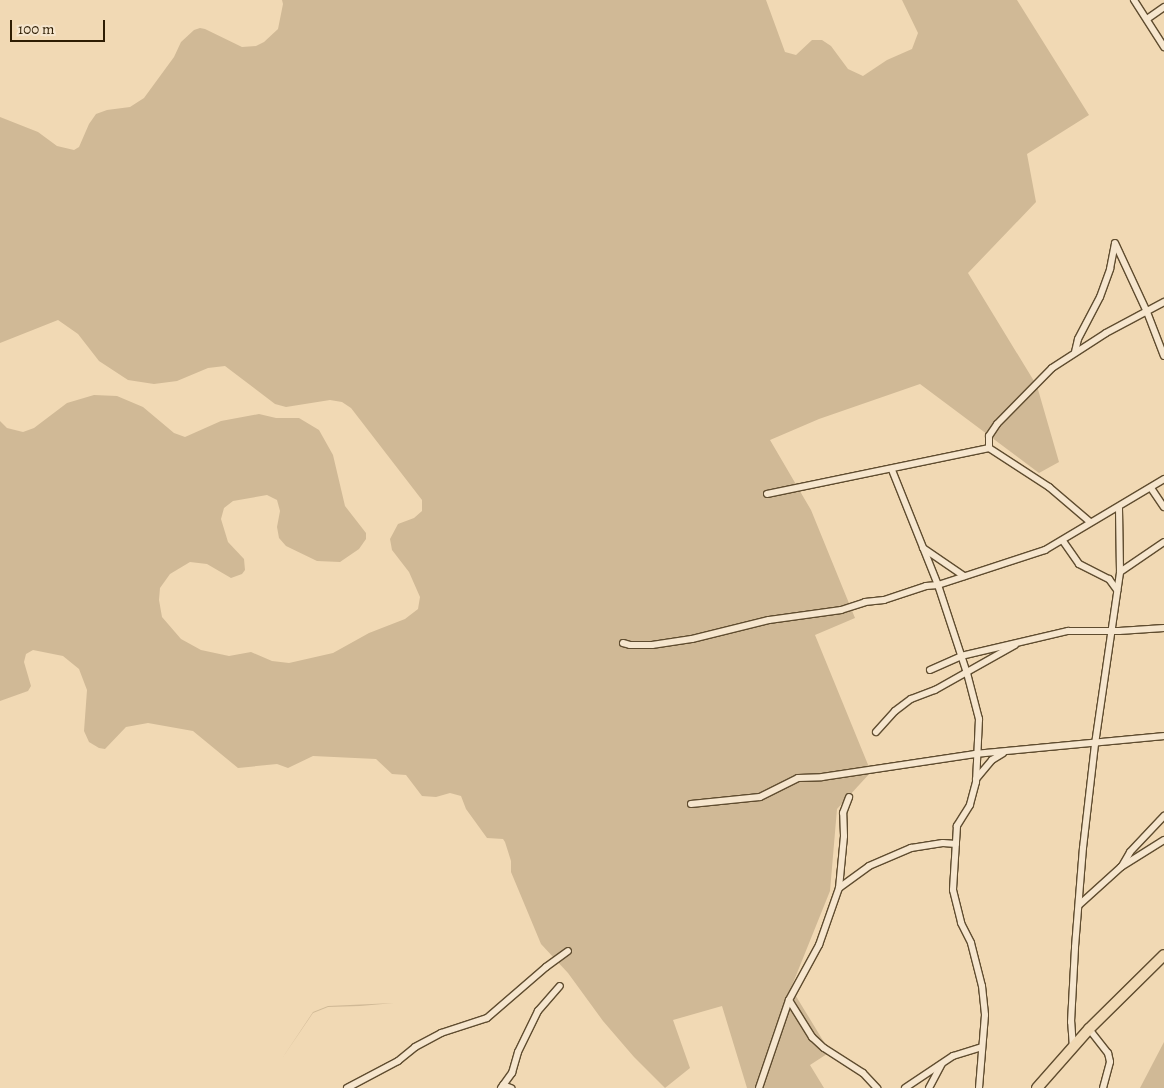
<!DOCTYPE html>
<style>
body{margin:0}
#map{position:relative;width:1164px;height:1088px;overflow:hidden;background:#f1d9b4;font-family:Alegreya,serif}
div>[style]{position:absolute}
.green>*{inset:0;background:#d0b996}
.roads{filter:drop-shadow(1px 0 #5f4c2f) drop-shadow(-1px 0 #5f4c2f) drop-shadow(0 1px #5f4c2f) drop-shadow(0 -1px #5f4c2f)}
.minor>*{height:6px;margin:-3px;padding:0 3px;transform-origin:3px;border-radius:3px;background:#f6e6ce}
.primary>*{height:10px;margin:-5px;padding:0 5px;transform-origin:5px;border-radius:5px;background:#f1d9b4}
span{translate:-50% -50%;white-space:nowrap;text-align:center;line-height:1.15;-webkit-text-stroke:4px #f6e6ce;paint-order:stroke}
.scale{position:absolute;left:10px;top:20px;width:95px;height:22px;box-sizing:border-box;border:2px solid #2e1d03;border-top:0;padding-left:6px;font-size:15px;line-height:18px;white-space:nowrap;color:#2e1d03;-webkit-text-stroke:4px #f6e6ce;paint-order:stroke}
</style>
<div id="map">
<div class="green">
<i style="clip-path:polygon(282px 0,766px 0,785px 52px,796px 55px,812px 40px,822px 40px,831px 46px,848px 69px,863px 76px,887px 60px,912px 49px,918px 33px,902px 0,1017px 0,1089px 115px,1027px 154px,1036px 202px,968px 273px,1037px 386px,1059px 462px,1039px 473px,920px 384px,819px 419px,770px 440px,811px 510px,855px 618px,815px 635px,871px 772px,837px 809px,830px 891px,791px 988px,830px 1052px,810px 1065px,824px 1088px,747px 1088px,722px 1006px,673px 1020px,690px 1068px,665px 1088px,634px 1057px,603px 1021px,568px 973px,541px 944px,424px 1028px,394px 1003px,360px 1006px,328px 1007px,313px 1013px,283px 1057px,237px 1088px,283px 1057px,313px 1012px,328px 1006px,394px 1003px,424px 1028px,541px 944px,511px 872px,511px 861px,505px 842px,503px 839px,487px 838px,466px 809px,461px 796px,450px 793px,436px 797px,422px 796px,406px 775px,392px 774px,376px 759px,313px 756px,288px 768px,277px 764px,238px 768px,193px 731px,148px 723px,126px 727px,105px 749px,99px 748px,89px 742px,84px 731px,87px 690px,79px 669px,63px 656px,33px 650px,26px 654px,24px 662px,31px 686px,28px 691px,0 701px,0 421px,7px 428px,23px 432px,34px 428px,67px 403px,94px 395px,117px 396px,143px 407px,174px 433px,185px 437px,221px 421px,259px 414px,276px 418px,299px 418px,319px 430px,333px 455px,345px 506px,366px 533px,366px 539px,359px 549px,340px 562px,317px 561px,286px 546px,279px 538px,277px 527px,280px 511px,277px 500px,267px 495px,233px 501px,224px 508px,221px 519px,228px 542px,244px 559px,245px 570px,242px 574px,231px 578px,207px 564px,190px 562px,170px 574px,160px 588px,159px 600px,162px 617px,181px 639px,201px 650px,229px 656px,251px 652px,272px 661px,289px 663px,333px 653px,369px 633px,405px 619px,418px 609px,420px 597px,409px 572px,392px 550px,390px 539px,398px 524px,414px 518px,422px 511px,422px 500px,351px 408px,342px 402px,330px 400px,286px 407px,275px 404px,225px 366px,208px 368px,177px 381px,154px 384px,128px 380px,99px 361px,78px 334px,58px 320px,0 343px,0 117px,38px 132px,57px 146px,74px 150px,79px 147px,89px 124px,96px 114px,107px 110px,130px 107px,144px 98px,174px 57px,181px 42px,194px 30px,200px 28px,205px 29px,242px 47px,256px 46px,264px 42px,278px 29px,283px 4px)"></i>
<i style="clip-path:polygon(1164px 1042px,1164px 1088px,1140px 1088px)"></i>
</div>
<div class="roads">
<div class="minor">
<i style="left:1134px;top:0;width:56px;rotate:57.4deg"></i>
<i style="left:1147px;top:19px;width:21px;rotate:-35deg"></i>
<i style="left:1115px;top:243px;width:76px;rotate:65.1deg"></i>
<i style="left:1147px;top:312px;width:47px;rotate:68.9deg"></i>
<i style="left:1075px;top:352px;width:13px;rotate:-77deg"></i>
<i style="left:1078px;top:339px;width:47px;rotate:-62.4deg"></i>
<i style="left:1100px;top:297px;width:30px;rotate:-70deg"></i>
<i style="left:1110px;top:269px;width:25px;rotate:-79deg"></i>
<i style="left:989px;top:448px;width:12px;rotate:-90deg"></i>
<i style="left:989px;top:436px;width:14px;rotate:-56deg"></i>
<i style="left:997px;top:424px;width:78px;rotate:-45.5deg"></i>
<i style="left:1052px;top:368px;width:64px;rotate:-32.9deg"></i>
<i style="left:1106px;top:333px;width:66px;rotate:-28.1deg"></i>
<i style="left:892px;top:470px;width:124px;rotate:68.2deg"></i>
<i style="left:938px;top:585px;width:93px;rotate:71.8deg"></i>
<i style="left:967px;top:673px;width:48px;rotate:75.4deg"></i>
<i style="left:979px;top:719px;width:63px;rotate:92.7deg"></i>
<i style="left:976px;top:782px;width:24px;rotate:105deg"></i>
<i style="left:970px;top:805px;width:25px;rotate:122deg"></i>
<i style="left:957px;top:826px;width:64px;rotate:93.6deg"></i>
<i style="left:953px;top:890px;width:34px;rotate:76deg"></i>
<i style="left:961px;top:923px;width:22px;rotate:63deg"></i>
<i style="left:971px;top:943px;width:44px;rotate:75.7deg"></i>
<i style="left:982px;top:986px;width:29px;rotate:84deg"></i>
<i style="left:985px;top:1015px;width:73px;rotate:94.7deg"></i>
<i style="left:1151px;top:488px;width:23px;rotate:56deg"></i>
<i style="left:767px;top:494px;width:227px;rotate:-11.7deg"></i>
<i style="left:989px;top:448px;width:72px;rotate:33deg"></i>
<i style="left:1049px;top:487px;width:54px;rotate:40.5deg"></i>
<i style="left:1063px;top:541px;width:28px;rotate:55deg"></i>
<i style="left:1079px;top:564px;width:34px;rotate:27deg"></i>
<i style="left:1109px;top:579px;width:14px;rotate:54deg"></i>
<i style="left:923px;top:548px;width:50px;rotate:34.3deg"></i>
<i style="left:1120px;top:572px;width:53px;rotate:-34.3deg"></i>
<i style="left:623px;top:643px;width:7px;rotate:16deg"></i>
<i style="left:630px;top:645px;width:22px"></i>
<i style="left:652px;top:645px;width:40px;rotate:-8.5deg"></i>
<i style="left:692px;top:639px;width:79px;rotate:-13.9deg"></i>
<i style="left:769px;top:620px;width:73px;rotate:-7.9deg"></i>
<i style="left:841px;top:610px;width:25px;rotate:-18deg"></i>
<i style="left:865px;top:602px;width:19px;rotate:-6deg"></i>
<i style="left:884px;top:600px;width:44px;rotate:-18.4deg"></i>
<i style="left:926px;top:586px;width:12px;rotate:-5deg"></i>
<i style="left:938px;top:585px;width:113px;rotate:-18.1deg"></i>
<i style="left:1045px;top:550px;width:139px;rotate:-30.8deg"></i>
<i style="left:930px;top:670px;width:34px;rotate:-24deg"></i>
<i style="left:961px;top:656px;width:110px;rotate:-13.2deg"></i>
<i style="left:1068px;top:631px;width:51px"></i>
<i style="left:1119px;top:631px;width:45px;rotate:-3.8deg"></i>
<i style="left:876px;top:732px;width:28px;rotate:-48deg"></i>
<i style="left:895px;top:711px;width:20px;rotate:-37deg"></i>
<i style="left:911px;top:699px;width:26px;rotate:-21deg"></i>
<i style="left:935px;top:690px;width:92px;rotate:-29.4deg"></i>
<i style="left:976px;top:779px;width:25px;rotate:-50deg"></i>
<i style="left:992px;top:760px;width:13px;rotate:-32deg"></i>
<i style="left:691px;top:804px;width:69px;rotate:-5.8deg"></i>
<i style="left:760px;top:797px;width:42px;rotate:-26.6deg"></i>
<i style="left:798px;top:778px;width:24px;rotate:-2deg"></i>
<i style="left:822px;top:777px;width:155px;rotate:-8.5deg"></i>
<i style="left:975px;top:754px;width:190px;rotate:-5.4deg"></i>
<i style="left:1122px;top:866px;width:16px;rotate:-60deg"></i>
<i style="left:1130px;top:852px;width:50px;rotate:-46.6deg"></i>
<i style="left:839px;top:888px;width:37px;rotate:-36deg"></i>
<i style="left:869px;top:866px;width:46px;rotate:-23.2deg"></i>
<i style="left:911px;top:848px;width:32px;rotate:-9deg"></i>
<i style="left:943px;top:843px;width:13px;rotate:4deg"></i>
<i style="left:1079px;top:905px;width:57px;rotate:-42.1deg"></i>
<i style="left:1121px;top:867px;width:51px;rotate:-32.1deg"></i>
<i style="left:789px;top:1000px;width:44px;rotate:58.1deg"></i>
<i style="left:812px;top:1037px;width:16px;rotate:43deg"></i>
<i style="left:824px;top:1048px;width:46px;rotate:32.7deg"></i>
<i style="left:863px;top:1073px;width:21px;rotate:47deg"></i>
<i style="left:1089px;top:1029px;width:31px;rotate:52deg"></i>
<i style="left:1108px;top:1053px;width:9px;rotate:77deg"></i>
<i style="left:1110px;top:1062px;width:27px;rotate:105deg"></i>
<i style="left:1073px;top:1048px;width:26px;rotate:-94deg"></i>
<i style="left:1071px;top:1022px;width:75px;rotate:-86.9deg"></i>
<i style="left:1075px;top:947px;width:99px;rotate:-85.4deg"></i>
<i style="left:1083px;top:848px;width:105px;rotate:-83.4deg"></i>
<i style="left:1095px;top:744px;width:174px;rotate:-81.7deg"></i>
<i style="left:1120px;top:572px;width:64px;rotate:-90.9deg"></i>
<i style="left:503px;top:1085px;width:9px;rotate:21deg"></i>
<i style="left:347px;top:1088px;width:58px;rotate:-27.9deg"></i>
<i style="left:398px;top:1061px;width:22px;rotate:-39deg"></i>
<i style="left:415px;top:1047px;width:30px;rotate:-28deg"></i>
<i style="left:441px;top:1033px;width:48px;rotate:-18.1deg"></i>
<i style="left:487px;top:1018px;width:78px;rotate:-40.8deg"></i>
<i style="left:546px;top:967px;width:27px;rotate:-36deg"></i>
<i style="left:501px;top:1088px;width:19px;rotate:-54deg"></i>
<i style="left:512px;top:1073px;width:22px;rotate:-74deg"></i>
<i style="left:518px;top:1052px;width:46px;rotate:-64deg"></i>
<i style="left:538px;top:1011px;width:33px;rotate:-49deg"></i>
<i style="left:759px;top:1088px;width:93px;rotate:-71.2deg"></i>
<i style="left:789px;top:1000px;width:63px;rotate:-61.4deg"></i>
<i style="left:819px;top:945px;width:60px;rotate:-70.7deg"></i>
<i style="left:839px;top:888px;width:52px;rotate:-84.5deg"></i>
<i style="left:844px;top:836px;width:23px;rotate:-92deg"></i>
<i style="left:843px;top:813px;width:17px;rotate:-69deg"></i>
<i style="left:905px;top:1088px;width:58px;rotate:-33.7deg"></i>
<i style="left:953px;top:1056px;width:30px;rotate:-17deg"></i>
<i style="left:929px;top:1088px;width:27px;rotate:-62deg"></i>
</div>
<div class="primary">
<i style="left:1037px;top:1088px;width:79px;rotate:-48.6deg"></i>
<i style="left:1089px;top:1029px;width:105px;rotate:-44.6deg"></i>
</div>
</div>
<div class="scale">100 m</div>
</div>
